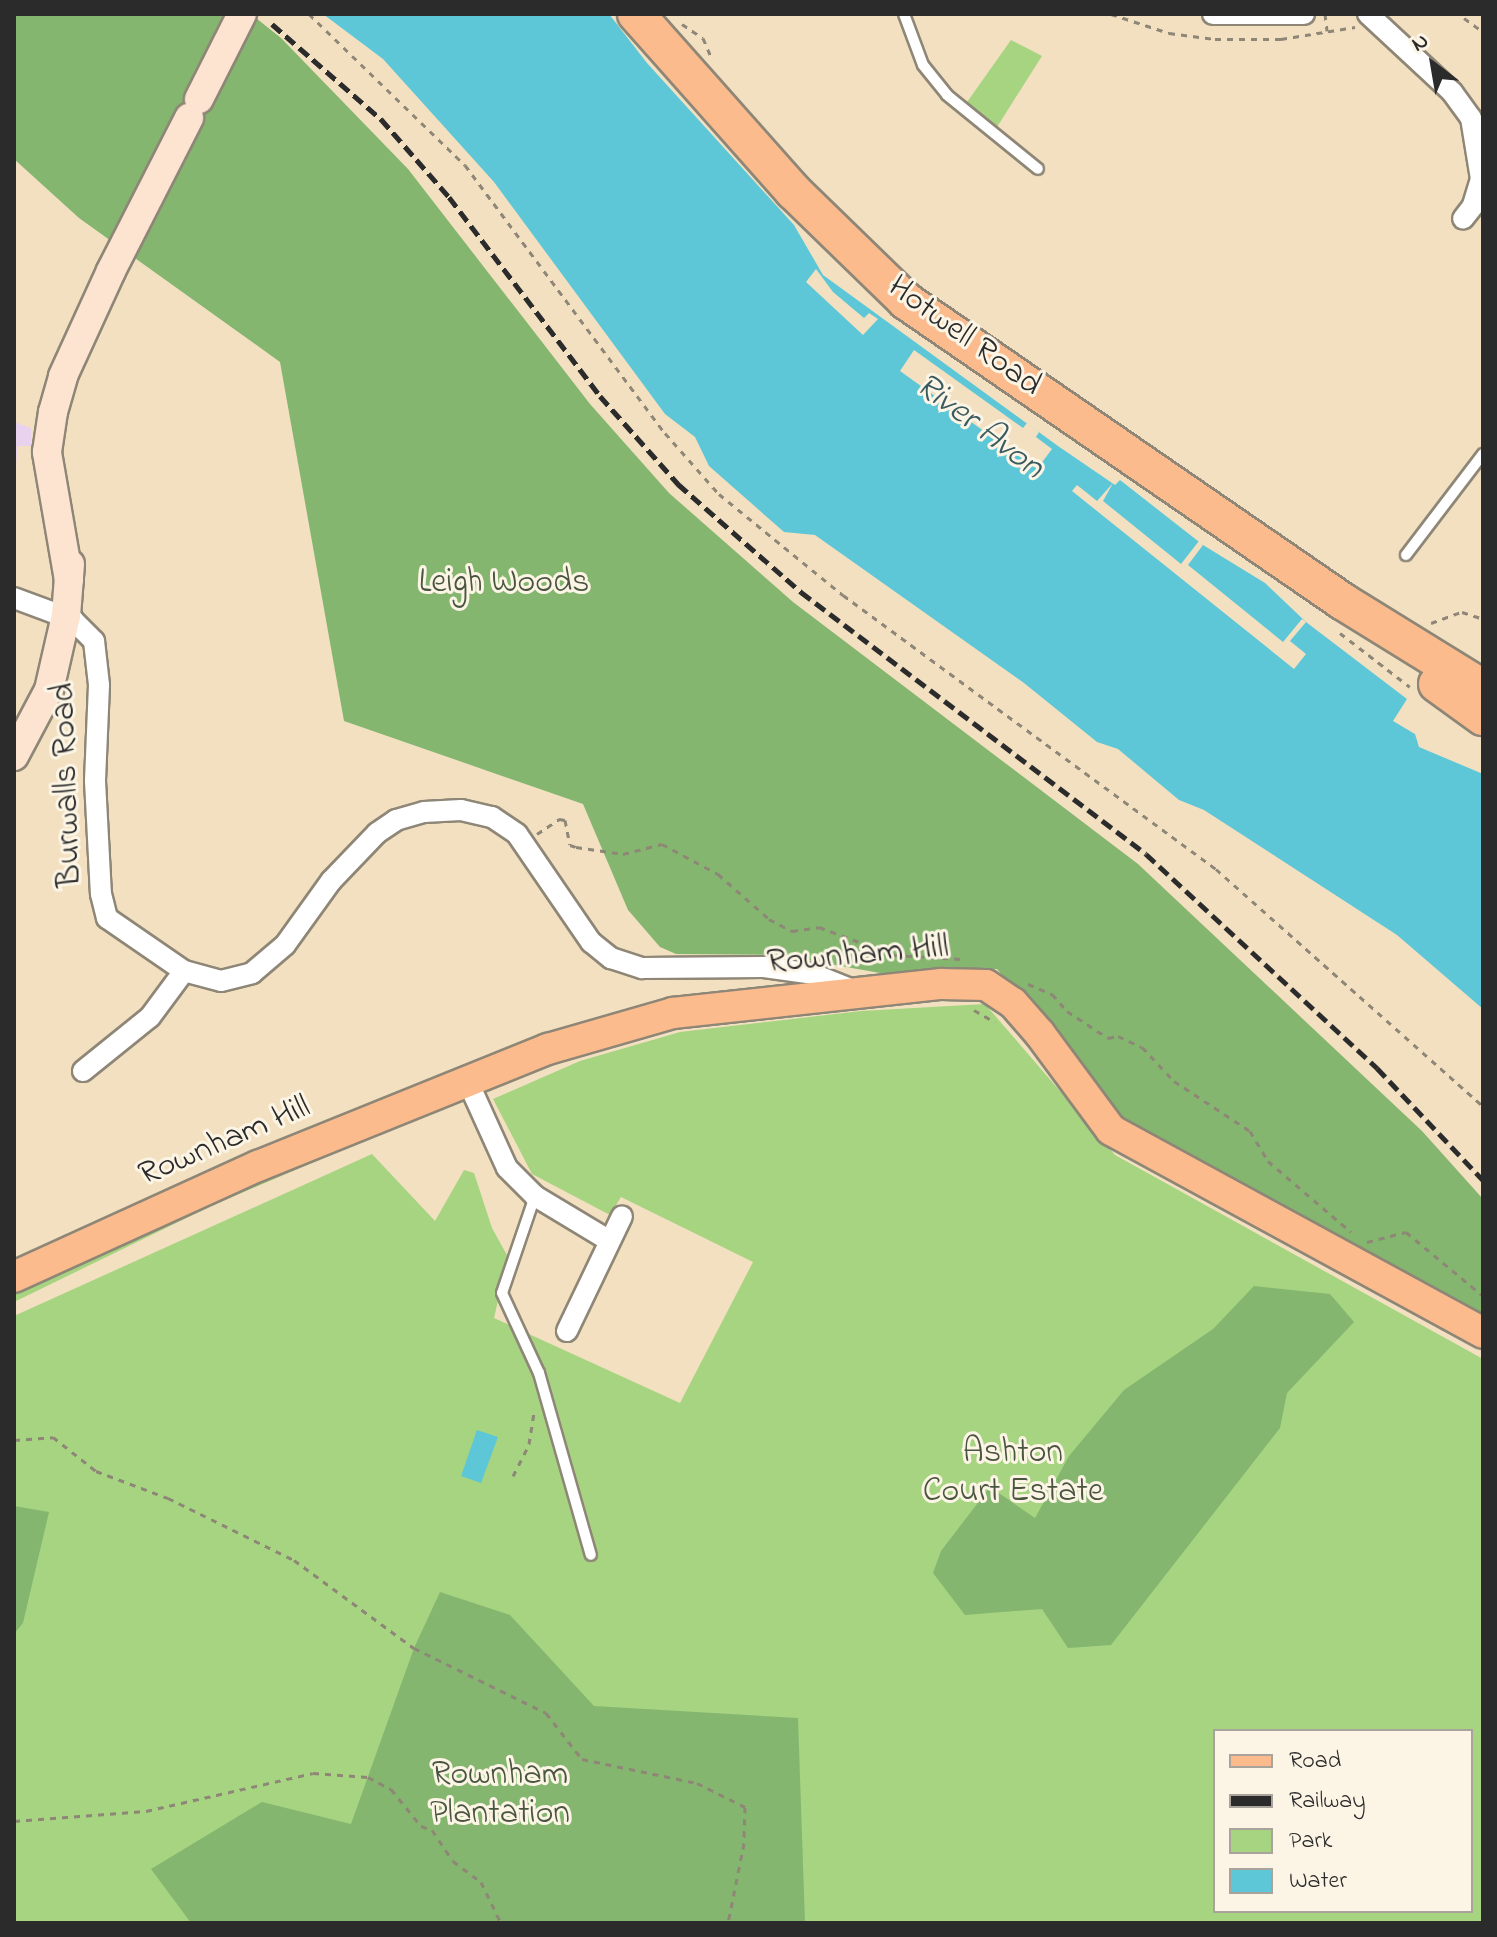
<!DOCTYPE html>
<style>
body{margin:0}
#map{position:relative;width:1497px;height:1937px;overflow:hidden;background:#f2e0c1;font-family:"Indie Flower",sans-serif}
div>[style]{position:absolute}
.built>*{inset:0;background:#e8d2ee}
.green>*{inset:0;background:#a6d481}
.forest>*{inset:0;background:#84b66f}
.water>*{inset:0;background:#5dc7d7}
.pier>*{inset:0;background:#f2e0c1}
.path>*{height:3px;margin-top:-1.5px;transform-origin:0;background:repeating-linear-gradient(90deg,#8e8676 0 6px,transparent 0 12px)}
.roads{filter:drop-shadow(2px 0 #8e8676) drop-shadow(-2px 0 #8e8676) drop-shadow(0 2px #8e8676) drop-shadow(0 -2px #8e8676)}
.lane>*{height:10px;margin:-5px;padding:0 5px;transform-origin:5px;border-radius:5px;background:#fff}
.street>*{height:20px;margin:-10px;padding:0 10px;transform-origin:10px;border-radius:10px;background:#fff}
.secondary>*{height:28px;margin:-14px;padding:0 14px;transform-origin:14px;border-radius:14px;background:#fde4d1}
.primary>*{height:30px;margin:-15px;padding:0 15px;transform-origin:15px;border-radius:15px;background:#fbbb8d}
.highway>*{height:36px;margin:-18px;padding:0 18px;transform-origin:18px;border-radius:18px;background:#fbbb8d}
.rail>*{height:5px;margin-top:-2.5px;transform-origin:0;background:repeating-linear-gradient(90deg,#2b2b2b 0 12px,transparent 0 18px)}
span{translate:-50% -50%;white-space:nowrap;text-align:center;line-height:1.15;-webkit-text-stroke:6px #fcf5e5;paint-order:stroke}
.street-label{font-size:34px;color:#2b2b2b}
.park-label{font-size:34px;color:#4a5540}
.water-label{font-size:36px;color:#3a5a5f;font-style:italic}
.frame{position:absolute;inset:0;border:16px solid #2b2b2b;pointer-events:none}
.legend{position:absolute;left:1213px;top:1729px;width:260px;height:184px;box-sizing:border-box;background:#fcf5e5;border:2px solid #a8a49b;margin:0;padding:10px 14px;list-style:none;font-size:24px;color:#2b2b2b}
.legend li{display:flex;align-items:center;gap:16px;height:40px}
.legend b{width:40px;border:2px solid #a8a49b}
.north{position:absolute;left:1393px;top:24px;width:80px;height:80px;-webkit-text-stroke:6px #fcf5e5;paint-order:stroke;rotate:329deg;font-size:22px;font-weight:700;line-height:32px;text-align:center;color:#2b2b2b}
.north::after{content:'';display:block;margin:auto;width:28px;height:36px;background:#2b2b2b;clip-path:polygon(50% 0,100% 100%,50% 72%,0 100%)}
</style>
<div id="map">
<div class="built">
<i style="clip-path:polygon(14px 422px,31px 428px,31px 446px,17px 446px,17px 469px)"></i>
</div>
<div class="green">
<i style="clip-path:polygon(1011px 40px,1042px 56px,997px 127px,965px 105px)"></i>
<i style="clip-path:polygon(evenodd,985px 1004px,1115px 1155px,1483px 1359px,1483px 1923px,14px 1923px,14px 1316px,372px 1154px,435px 1221px,464px 1170px,474px 1173px,492px 1228px,508px 1257px,494px 1318px,680px 1403px,753px 1262px,621px 1197px,610px 1215px,532px 1174px,493px 1099px,580px 1061px,680px 1032px,861px 1011px,985px 1004px,1215px 1731px,1471px 1731px,1471px 1911px,1215px 1911px,1215px 1731px)"></i>
<i style="clip-path:polygon(454px 1102px,209px 1207px,14px 1302px,14px 1285px,116px 1238px)"></i>
</div>
<div class="forest">
<i style="clip-path:polygon(14px 14px,251px 14px,281px 38px,408px 169px,590px 404px,669px 493px,793px 602px,1138px 864px,1422px 1131px,1483px 1199px,1483px 1316px,1118px 1121px,997px 969px,903px 977px,778px 955px,676px 954px,660px 947px,628px 910px,583px 804px,344px 721px,280px 362px,79px 218px,14px 159px)"></i>
<i style="clip-path:polygon(1254px 1286px,1330px 1294px,1354px 1322px,1287px 1393px,1280px 1428px,1111px 1645px,1068px 1648px,1042px 1609px,965px 1615px,933px 1573px,941px 1551px,990px 1487px,1035px 1518px,1069px 1456px,1124px 1390px,1213px 1329px)"></i>
<i style="clip-path:polygon(14px 1506px,49px 1512px,23px 1623px,14px 1634px)"></i>
<i style="clip-path:polygon(440px 1592px,510px 1615px,594px 1706px,798px 1718px,805px 1923px,191px 1923px,151px 1869px,262px 1802px,351px 1824px,414px 1648px)"></i>
</div>
<div class="water">
<i style="clip-path:polygon(323px 14px,609px 14px,647px 63px,794px 225px,823px 275px,1058px 446px,1115px 485px,1120px 480px,1203px 545px,1265px 583px,1306px 622px,1407px 699px,1393px 721px,1415px 734px,1419px 747px,1483px 774px,1483px 1009px,1397px 935px,1204px 810px,1179px 800px,1118px 749px,1097px 742px,1024px 683px,815px 535px,784px 532px,709px 466px,695px 437px,665px 414px,494px 182px,383px 59px)"></i>
<i style="clip-path:polygon(477px 1430px,498px 1437px,481px 1483px,461px 1476px)"></i>
</div>
<div class="pier">
<i style="clip-path:polygon(816px 269px,833px 292px,864px 318px,869px 313px,878px 319px,863px 335px,806px 282px)"></i>
<i style="clip-path:polygon(914px 350px,1023px 428px,1027px 423px,1039px 432px,1036px 437px,1052px 449px,1037px 469px,900px 371px)"></i>
<i style="clip-path:polygon(1113px 483px,1103px 501px,1181px 564px,1199px 541px,1203px 545px,1188px 565px,1283px 642px,1302px 619px,1306px 622px,1290px 641px,1306px 654px,1294px 669px,1072px 491px,1077px 485px,1097px 501px)"></i>
</div>
<div class="path">
<i style="left:309px;top:14px;width:217px;rotate:44.1deg"></i>
<i style="left:465px;top:165px;width:334px;rotate:53.3deg"></i>
<i style="left:665px;top:433px;width:81px;rotate:48.5deg"></i>
<i style="left:719px;top:494px;width:160px;rotate:39.2deg"></i>
<i style="left:843px;top:595px;width:463px;rotate:36.3deg"></i>
<i style="left:1216px;top:869px;width:357px;rotate:41.6deg"></i>
<i style="left:1111px;top:14px;width:61px;rotate:18.1deg"></i>
<i style="left:1169px;top:33px;width:46px;rotate:7.4deg"></i>
<i style="left:1215px;top:39px;width:66px"></i>
<i style="left:1281px;top:39px;width:75px;rotate:-9.2deg"></i>
<i style="left:1325px;top:14px;width:17px;rotate:83deg"></i>
<i style="left:1464px;top:18px;width:24px;rotate:36deg"></i>
<i style="left:682px;top:24px;width:25px;rotate:34deg"></i>
<i style="left:703px;top:38px;width:23px;rotate:67deg"></i>
<i style="left:1431px;top:623px;width:33px;rotate:-20deg"></i>
<i style="left:1462px;top:612px;width:22px;rotate:18deg"></i>
<i style="left:1340px;top:633px;width:88px;rotate:37.6deg"></i>
<i style="left:537px;top:834px;width:27px;rotate:-34deg"></i>
<i style="left:559px;top:819px;width:6px;rotate:9deg"></i>
<i style="left:565px;top:820px;width:25px;rotate:79deg"></i>
<i style="left:570px;top:845px;width:6px;rotate:18deg"></i>
<i style="left:576px;top:847px;width:48px;rotate:8.5deg"></i>
<i style="left:623px;top:854px;width:40px;rotate:-14.4deg"></i>
<i style="left:662px;top:844px;width:64px;rotate:28.2deg"></i>
<i style="left:718px;top:874px;width:68px;rotate:41.4deg"></i>
<i style="left:769px;top:919px;width:26px;rotate:28deg"></i>
<i style="left:792px;top:931px;width:27px;rotate:-8deg"></i>
<i style="left:819px;top:927px;width:80px;rotate:20.5deg"></i>
<i style="left:894px;top:955px;width:67px;rotate:3.4deg"></i>
<i style="left:1028px;top:984px;width:26px;rotate:23deg"></i>
<i style="left:1052px;top:994px;width:23px;rotate:49deg"></i>
<i style="left:1067px;top:1011px;width:49px;rotate:33.4deg"></i>
<i style="left:1108px;top:1038px;width:10px;rotate:-11deg"></i>
<i style="left:1118px;top:1036px;width:26px;rotate:25deg"></i>
<i style="left:1142px;top:1047px;width:47px;rotate:46.7deg"></i>
<i style="left:1174px;top:1081px;width:91px;rotate:33.3deg"></i>
<i style="left:1250px;top:1131px;width:35px;rotate:59deg"></i>
<i style="left:1268px;top:1161px;width:109px;rotate:40.5deg"></i>
<i style="left:974px;top:1010px;width:24px;rotate:30deg"></i>
<i style="left:1367px;top:1242px;width:40px;rotate:-14.4deg"></i>
<i style="left:1406px;top:1232px;width:100px;rotate:39.7deg"></i>
<i style="left:14px;top:1440px;width:39px;rotate:-4deg"></i>
<i style="left:53px;top:1437px;width:55px;rotate:38.3deg"></i>
<i style="left:96px;top:1471px;width:77px;rotate:20.6deg"></i>
<i style="left:168px;top:1498px;width:140px;rotate:26.2deg"></i>
<i style="left:294px;top:1560px;width:149px;rotate:36.3deg"></i>
<i style="left:414px;top:1648px;width:147px;rotate:26.2deg"></i>
<i style="left:546px;top:1713px;width:58px;rotate:52deg"></i>
<i style="left:582px;top:1759px;width:117px;rotate:11.8deg"></i>
<i style="left:697px;top:1783px;width:54px;rotate:26.6deg"></i>
<i style="left:745px;top:1807px;width:36px;rotate:92deg"></i>
<i style="left:744px;top:1843px;width:82px;rotate:101.3deg"></i>
<i style="left:513px;top:1476px;width:36px;rotate:-63deg"></i>
<i style="left:529px;top:1444px;width:36px;rotate:-81deg"></i>
<i style="left:14px;top:1821px;width:132px;rotate:-4.3deg"></i>
<i style="left:146px;top:1811px;width:171px;rotate:-12.8deg"></i>
<i style="left:313px;top:1773px;width:55px;rotate:4.2deg"></i>
<i style="left:368px;top:1777px;width:26px;rotate:28deg"></i>
<i style="left:391px;top:1789px;width:48px;rotate:51deg"></i>
<i style="left:421px;top:1826px;width:12px;rotate:20deg"></i>
<i style="left:432px;top:1830px;width:37px;rotate:56deg"></i>
<i style="left:453px;top:1861px;width:35px;rotate:37deg"></i>
<i style="left:481px;top:1882px;width:46px;rotate:64deg"></i>
</div>
<div class="roads">
<div class="lane">
<i style="left:904px;top:14px;width:54px;rotate:69.6deg"></i>
<i style="left:923px;top:65px;width:38px;rotate:51deg"></i>
<i style="left:947px;top:95px;width:117px;rotate:39.1deg"></i>
<i style="left:1406px;top:555px;width:127px;rotate:-52.7deg"></i>
<i style="left:535px;top:1196px;width:102px;rotate:108.8deg"></i>
<i style="left:502px;top:1293px;width:88px;rotate:65.2deg"></i>
<i style="left:539px;top:1373px;width:189px;rotate:74.1deg"></i>
</div>
<div class="street">
<i style="left:1213px;top:14px;width:91px"></i>
<i style="left:1368px;top:14px;width:115px;rotate:42.9deg"></i>
<i style="left:1452px;top:92px;width:32px;rotate:54deg"></i>
<i style="left:1471px;top:118px;width:62px;rotate:80.7deg"></i>
<i style="left:1481px;top:179px;width:28px;rotate:107deg"></i>
<i style="left:1473px;top:206px;width:16px;rotate:128deg"></i>
<i style="left:14px;top:598px;width:63px;rotate:20.4deg"></i>
<i style="left:73px;top:620px;width:30px;rotate:45deg"></i>
<i style="left:94px;top:641px;width:44px;rotate:83.5deg"></i>
<i style="left:99px;top:685px;width:96px;rotate:92.4deg"></i>
<i style="left:95px;top:781px;width:113px;rotate:87deg"></i>
<i style="left:101px;top:894px;width:25px;rotate:76deg"></i>
<i style="left:107px;top:918px;width:93px;rotate:34.5deg"></i>
<i style="left:184px;top:971px;width:38px;rotate:15deg"></i>
<i style="left:221px;top:981px;width:32px;rotate:-14deg"></i>
<i style="left:252px;top:973px;width:43px;rotate:-40.3deg"></i>
<i style="left:285px;top:945px;width:79px;rotate:-54.3deg"></i>
<i style="left:331px;top:881px;width:66px;rotate:-46.2deg"></i>
<i style="left:377px;top:833px;width:23px;rotate:-34deg"></i>
<i style="left:396px;top:820px;width:29px;rotate:-16deg"></i>
<i style="left:424px;top:812px;width:37px;rotate:-3deg"></i>
<i style="left:461px;top:810px;width:32px;rotate:13deg"></i>
<i style="left:492px;top:817px;width:30px;rotate:34deg"></i>
<i style="left:517px;top:834px;width:131px;rotate:55.6deg"></i>
<i style="left:591px;top:942px;width:26px;rotate:39deg"></i>
<i style="left:611px;top:958px;width:33px;rotate:18deg"></i>
<i style="left:642px;top:968px;width:122px;rotate:-0.5deg"></i>
<i style="left:764px;top:967px;width:49px;rotate:8.1deg"></i>
<i style="left:813px;top:974px;width:43px;rotate:21.8deg"></i>
<i style="left:83px;top:1071px;width:86px;rotate:-38.9deg"></i>
<i style="left:150px;top:1017px;width:57px;rotate:-53.5deg"></i>
<i style="left:468px;top:1082px;width:94px;rotate:65.6deg"></i>
<i style="left:507px;top:1168px;width:40px;rotate:45deg"></i>
<i style="left:535px;top:1196px;width:87px;rotate:31deg"></i>
<i style="left:567px;top:1331px;width:127px;rotate:-64.4deg"></i>
</div>
<div class="secondary">
<i style="left:199px;top:99px;width:95px;rotate:-63.2deg"></i>
<i style="left:69px;top:580px;width:130px;rotate:-99.8deg"></i>
<i style="left:47px;top:452px;width:40px;rotate:-81.5deg"></i>
<i style="left:53px;top:412px;width:37px;rotate:-74deg"></i>
<i style="left:63px;top:376px;width:115px;rotate:-65.4deg"></i>
<i style="left:111px;top:271px;width:172px;rotate:-63deg"></i>
<i style="left:14px;top:756px;width:75px;rotate:-62.1deg"></i>
<i style="left:49px;top:690px;width:76px;rotate:-77.1deg"></i>
<i style="left:66px;top:616px;width:52px;rotate:-85.6deg"></i>
</div>
<div class="primary">
<i style="left:14px;top:1277px;width:268px;rotate:-24.5deg"></i>
<i style="left:258px;top:1166px;width:313px;rotate:-22deg"></i>
<i style="left:548px;top:1049px;width:130px;rotate:-16.1deg"></i>
<i style="left:673px;top:1013px;width:270px;rotate:-6.2deg"></i>
<i style="left:941px;top:984px;width:45px;rotate:1.3deg"></i>
<i style="left:986px;top:985px;width:32px;rotate:34deg"></i>
<i style="left:1013px;top:1003px;width:41px;rotate:48.9deg"></i>
<i style="left:1040px;top:1034px;width:119px;rotate:53.5deg"></i>
<i style="left:1111px;top:1130px;width:424px;rotate:28.6deg"></i>
</div>
<div class="highway">
<i style="left:636px;top:14px;width:237px;rotate:48.4deg"></i>
<i style="left:793px;top:191px;width:158px;rotate:44.2deg"></i>
<i style="left:906px;top:301px;width:529px;rotate:34.53deg"></i>
<i style="left:1342px;top:601px;width:166px;rotate:31.7deg"></i>
<i style="left:1437px;top:684px;width:57px;rotate:35.7deg"></i>
</div>
</div>
<div class="rail">
<i style="left:272px;top:24px;width:145px;rotate:41.1deg"></i>
<i style="left:381px;top:119px;width:103px;rotate:48.9deg"></i>
<i style="left:449px;top:197px;width:250px;rotate:52.8deg"></i>
<i style="left:600px;top:396px;width:118px;rotate:48.4deg"></i>
<i style="left:678px;top:484px;width:164px;rotate:41.3deg"></i>
<i style="left:801px;top:592px;width:433px;rotate:37.2deg"></i>
<i style="left:1146px;top:854px;width:315px;rotate:42.8deg"></i>
<i style="left:1377px;top:1068px;width:154px;rotate:46.6deg"></i>
</div>
<div class="street-label">
<span style="left:964px;top:337px;rotate:36deg">Hotwell Road</span>
<span style="left:68px;top:785px;rotate:-92deg">Burwalls Road</span>
<span style="left:858px;top:956px;rotate:-5deg">Rownham Hill</span>
<span style="left:225px;top:1142px;rotate:-23deg">Rownham Hill</span>
</div>
<div class="park-label">
<span style="left:504px;top:584px">Leigh Woods</span>
<span style="left:1013px;top:1473px">Ashton<br>Court Estate</span>
<span style="left:500px;top:1795px">Rownham<br>Plantation</span>
</div>
<div class="water-label">
<span style="left:979px;top:427px;rotate:37deg">River Avon</span>
</div>
<div class="frame"></div>
<ul class="legend">
<li><b style="height:10px;background:#fbbb8d"></b>Road</li>
<li><b style="height:10px;background:#2b2b2b"></b>Railway</li>
<li><b style="height:22px;background:#a6d481"></b>Park</li>
<li><b style="height:22px;background:#5dc7d7"></b>Water</li>
</ul>
<div class="north">N</div>
</div>
